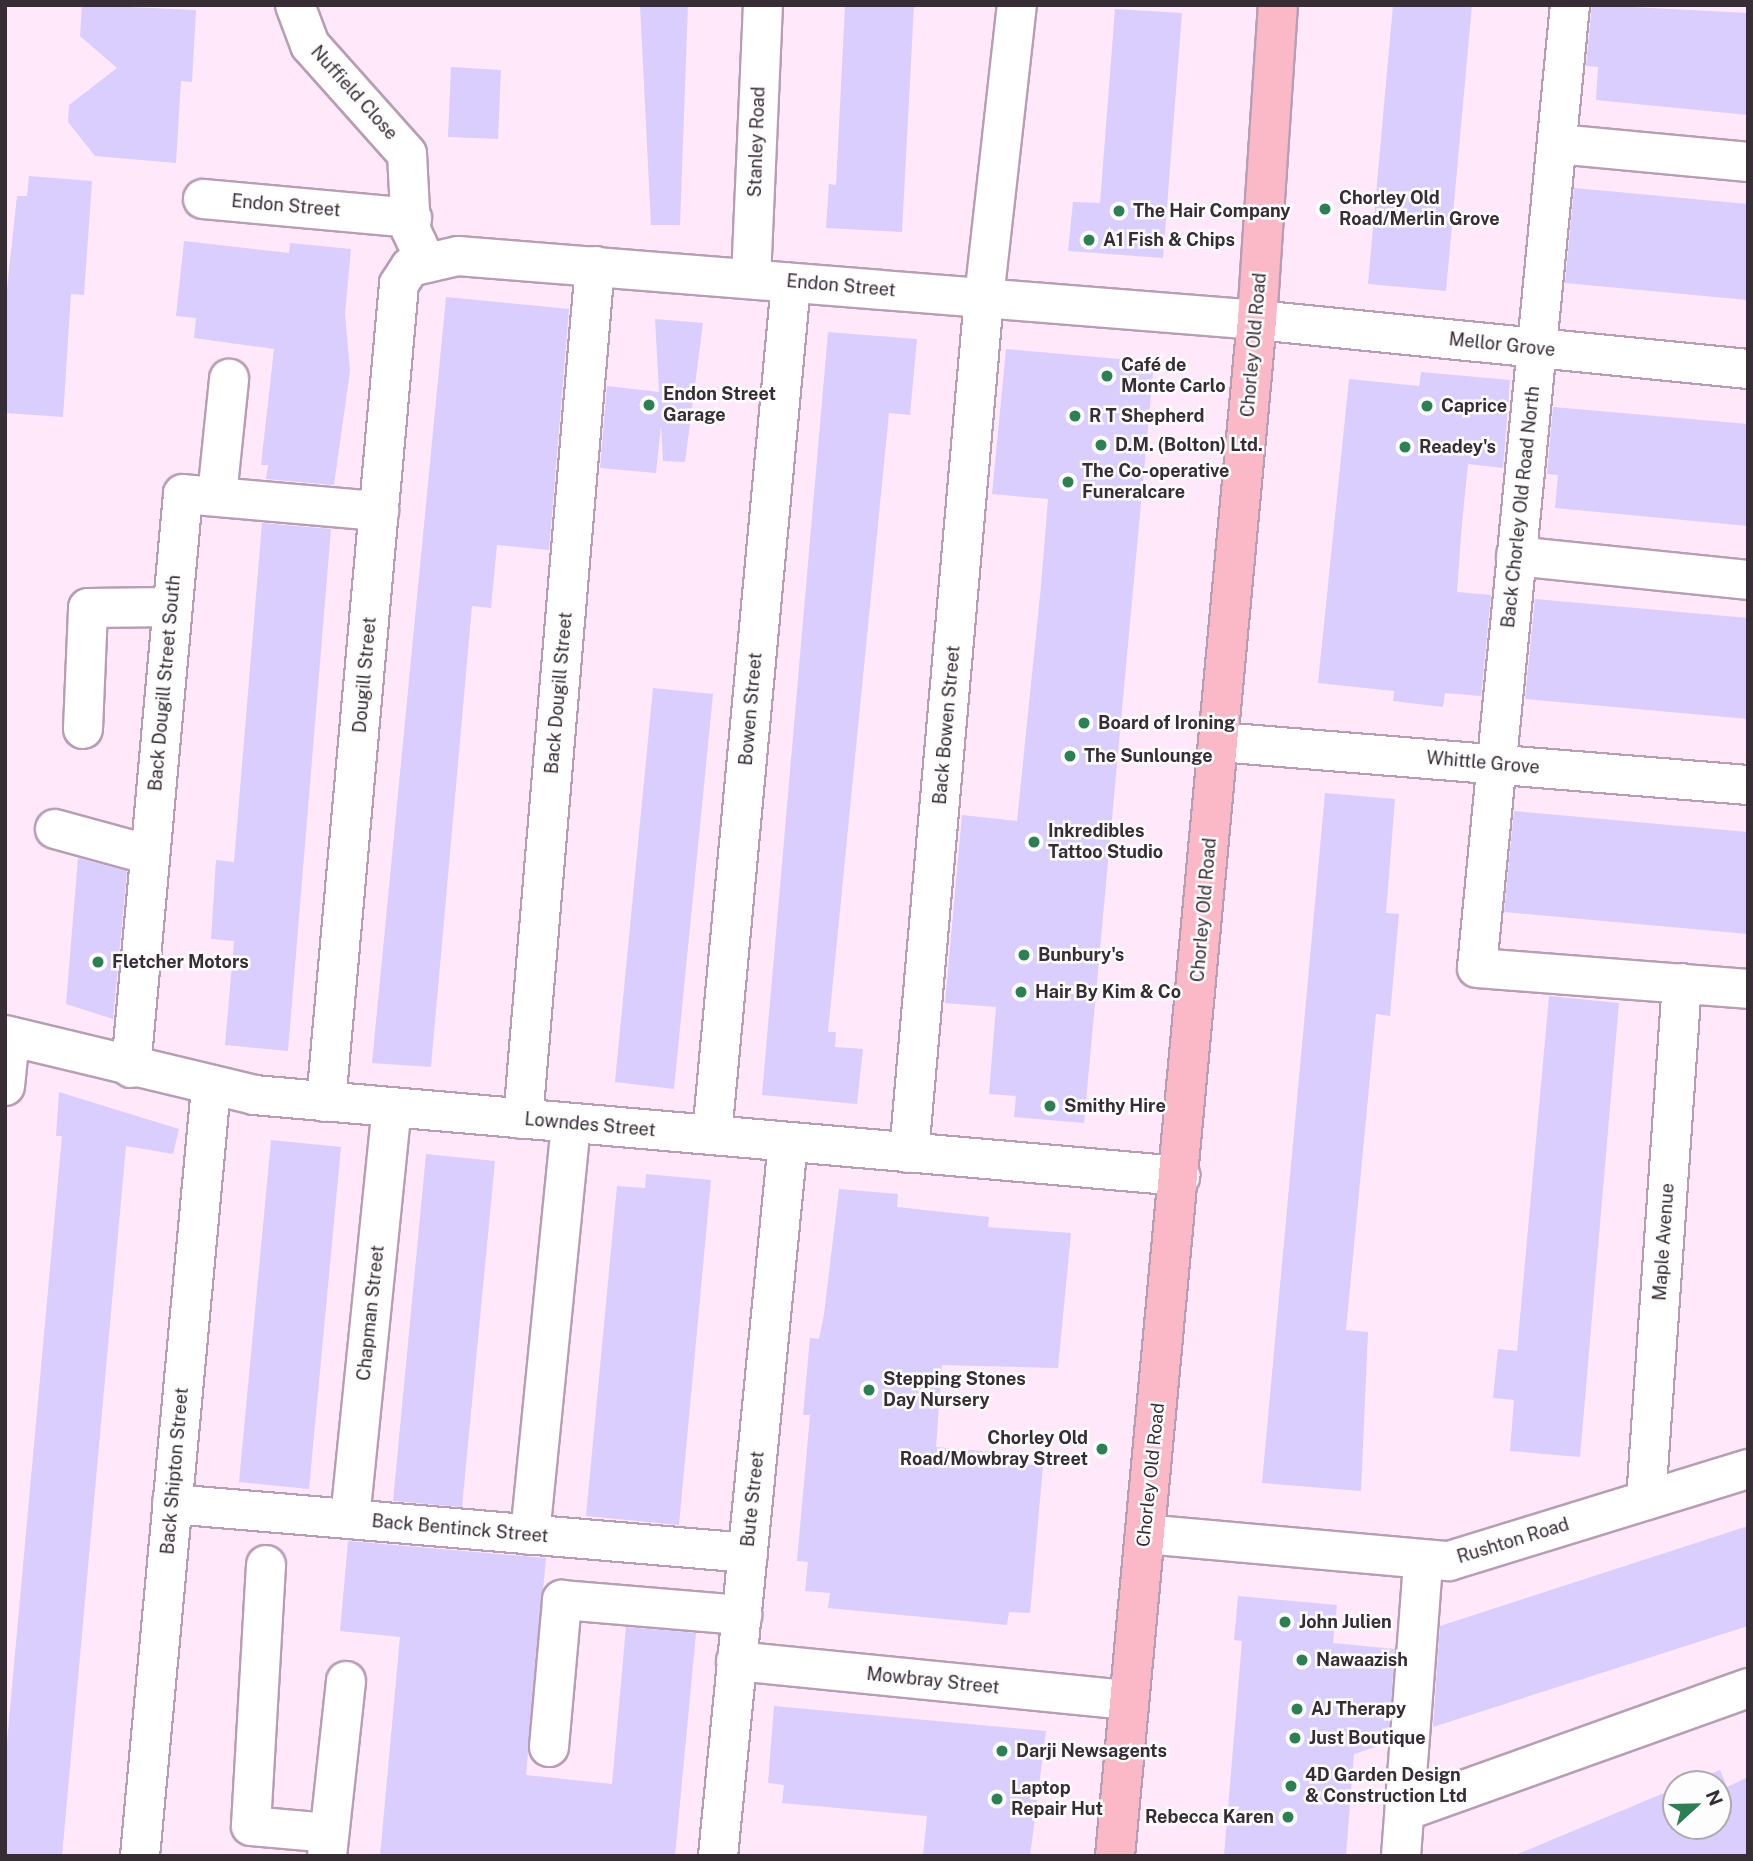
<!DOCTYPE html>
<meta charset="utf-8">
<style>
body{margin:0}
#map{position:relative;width:1753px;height:1861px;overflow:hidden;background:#fee8fa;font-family:"Public Sans",sans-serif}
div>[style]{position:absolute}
.building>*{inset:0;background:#dacdff}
.roads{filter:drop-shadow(2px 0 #b79eb3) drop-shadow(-2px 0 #b79eb3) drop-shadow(0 2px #b79eb3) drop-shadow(0 -2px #b79eb3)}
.minor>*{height:38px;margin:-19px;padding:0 19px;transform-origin:19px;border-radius:19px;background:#fff}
.major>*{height:38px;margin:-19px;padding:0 19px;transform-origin:19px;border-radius:19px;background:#fbb9c8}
.dots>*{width:19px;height:19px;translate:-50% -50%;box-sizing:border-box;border:4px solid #fdfdfd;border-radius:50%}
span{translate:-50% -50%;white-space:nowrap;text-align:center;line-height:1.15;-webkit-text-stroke:5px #fdfdfd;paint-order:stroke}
.street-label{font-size:18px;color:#372d35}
.poi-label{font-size:18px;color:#372d35;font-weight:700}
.left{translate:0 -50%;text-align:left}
.right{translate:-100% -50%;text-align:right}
.frame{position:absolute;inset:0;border:7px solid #372d35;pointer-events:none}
.north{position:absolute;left:1662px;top:1770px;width:70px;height:70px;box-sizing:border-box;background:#fdfdfd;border:2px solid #aeaaad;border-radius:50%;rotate:68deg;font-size:19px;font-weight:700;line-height:28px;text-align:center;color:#372d35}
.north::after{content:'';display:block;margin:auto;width:24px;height:32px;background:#2b8054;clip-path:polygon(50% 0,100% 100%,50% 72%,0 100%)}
</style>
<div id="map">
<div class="building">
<i style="clip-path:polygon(82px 5px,196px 10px,192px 82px,181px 81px,176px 163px,95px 156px,68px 122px,69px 105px,117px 68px,80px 36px)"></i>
<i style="clip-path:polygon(640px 5px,688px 5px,680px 225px,651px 225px)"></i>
<i style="clip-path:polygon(845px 5px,914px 5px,902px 232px,826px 228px,829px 184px,836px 185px)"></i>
<i style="clip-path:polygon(1393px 5px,1472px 5px,1446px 291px,1368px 284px)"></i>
<i style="clip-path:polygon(1592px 5px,1748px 13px,1748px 115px,1596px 100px,1598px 67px,1586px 66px)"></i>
<i style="clip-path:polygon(1115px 9px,1182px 13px,1163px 258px,1068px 251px,1073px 202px,1100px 203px)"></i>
<i style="clip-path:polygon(451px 67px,501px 70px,498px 139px,448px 137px)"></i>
<i style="clip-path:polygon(29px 176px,92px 181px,84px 295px,71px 294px,63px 417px,5px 413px,5px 307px,17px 196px,27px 196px)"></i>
<i style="clip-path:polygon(1574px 188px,1748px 204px,1748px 300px,1565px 283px)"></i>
<i style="clip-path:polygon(184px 241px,289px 253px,290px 243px,351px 249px,345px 314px,350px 371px,334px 485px,266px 479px,268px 465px,261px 465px,274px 349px,194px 338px,196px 318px,176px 316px)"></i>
<i style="clip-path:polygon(446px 297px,569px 309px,549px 550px,497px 545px,491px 608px,472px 606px,431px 1067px,372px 1063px)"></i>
<i style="clip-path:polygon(655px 319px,703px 323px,685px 462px,663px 461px,661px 425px,656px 473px,600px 468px,607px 386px,659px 392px)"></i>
<i style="clip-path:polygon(828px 332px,917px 339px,910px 415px,889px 413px,828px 1032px,836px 1032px,835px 1047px,863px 1049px,857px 1104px,762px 1095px)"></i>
<i style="clip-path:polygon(1006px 349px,1154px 362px,1084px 1123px,1014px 1117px,1016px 1096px,989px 1094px,996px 1007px,945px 1003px,962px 815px,1017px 821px,1041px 586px,1048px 499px,992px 494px)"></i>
<i style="clip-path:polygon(1421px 372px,1510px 380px,1503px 468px,1468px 464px,1462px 523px,1457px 592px,1491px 595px,1481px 696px,1445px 693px,1443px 707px,1393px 701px,1394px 691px,1318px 683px,1349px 379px,1419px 386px)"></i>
<i style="clip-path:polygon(1553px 407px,1748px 424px,1748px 526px,1555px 508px,1558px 475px,1547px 474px)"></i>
<i style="clip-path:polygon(262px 523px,331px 529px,288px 1051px,225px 1045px,234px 941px,211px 939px,216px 860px,234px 862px)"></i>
<i style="clip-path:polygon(1535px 599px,1748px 618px,1748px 719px,1525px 699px)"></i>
<i style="clip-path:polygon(653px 688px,713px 694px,674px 1089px,615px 1082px)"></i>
<i style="clip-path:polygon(1325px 793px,1395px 799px,1386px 913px,1399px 914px,1390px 1016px,1376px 1014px,1346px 1330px,1368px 1332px,1361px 1491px,1262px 1483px)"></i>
<i style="clip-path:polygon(1514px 811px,1748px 832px,1748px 934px,1504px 912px)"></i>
<i style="clip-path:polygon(78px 858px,127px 871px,113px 1019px,66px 1004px)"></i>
<i style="clip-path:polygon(1549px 996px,1619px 1003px,1580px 1457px,1510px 1451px,1514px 1400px,1493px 1398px,1498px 1349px,1517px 1351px)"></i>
<i style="clip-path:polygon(59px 1092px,179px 1129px,173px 1154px,126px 1146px,62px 1856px,5px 1856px,5px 1764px,62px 1136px,56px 1136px)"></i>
<i style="clip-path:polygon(271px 1140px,341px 1147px,309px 1489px,239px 1482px)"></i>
<i style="clip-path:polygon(426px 1154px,495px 1161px,462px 1507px,393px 1501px)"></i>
<i style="clip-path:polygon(646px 1174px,711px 1180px,679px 1525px,586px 1516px,617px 1186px,645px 1188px)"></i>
<i style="clip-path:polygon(839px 1189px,898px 1194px,897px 1207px,989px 1217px,988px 1227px,1071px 1233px,1058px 1368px,942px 1365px,936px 1447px,1025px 1455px,1024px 1464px,1043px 1466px,1030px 1613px,1009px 1612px,1007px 1625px,828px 1608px,830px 1593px,805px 1591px,808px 1562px,797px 1561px,810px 1415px,803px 1415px,810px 1338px,819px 1339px,824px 1314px)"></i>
<i style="clip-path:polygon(1748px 1526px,1748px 1626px,1433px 1727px,1440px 1626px)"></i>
<i style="clip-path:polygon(348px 1541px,546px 1558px,526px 1775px,612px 1784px,626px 1627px,696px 1633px,675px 1856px,380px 1856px,400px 1637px,340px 1631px)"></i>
<i style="clip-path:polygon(1238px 1596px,1337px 1605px,1333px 1643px,1395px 1649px,1388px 1743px,1354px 1754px,1346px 1856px,1224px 1856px,1242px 1641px,1234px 1640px)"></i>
<i style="clip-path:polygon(774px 1706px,1046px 1731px,1030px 1856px,923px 1856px,927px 1816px,782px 1803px,784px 1785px,768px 1783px)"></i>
<i style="clip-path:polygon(1720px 1770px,1727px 1787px,1748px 1777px,1748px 1856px,1513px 1856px,1676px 1788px,1676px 1826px,1718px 1826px,1718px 1784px,1685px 1784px)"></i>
</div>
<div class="roads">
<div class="minor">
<i style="left:295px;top:5px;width:43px;rotate:69.4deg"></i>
<i style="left:310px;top:45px;width:146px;rotate:48.3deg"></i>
<i style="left:407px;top:154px;width:76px;rotate:87deg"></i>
<i style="left:411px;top:230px;width:33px;rotate:65deg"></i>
<i style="left:1570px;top:5px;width:967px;rotate:95.52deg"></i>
<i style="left:1477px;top:968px;width:272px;rotate:4.4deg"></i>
<i style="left:1558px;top:144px;width:191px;rotate:5.4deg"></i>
<i style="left:203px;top:199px;width:210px;rotate:5.2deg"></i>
<i style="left:751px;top:279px;width:274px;rotate:-87.5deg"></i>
<i style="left:217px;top:496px;width:118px;rotate:-84.1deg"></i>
<i style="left:1516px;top:556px;width:233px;rotate:5.9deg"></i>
<i style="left:83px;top:729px;width:121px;rotate:-87.6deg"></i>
<i style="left:88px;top:608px;width:84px;rotate:-0.7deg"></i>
<i style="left:1219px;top:742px;width:531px;rotate:4.65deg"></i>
<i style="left:55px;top:829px;width:98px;rotate:15.3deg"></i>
<i style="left:5px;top:1035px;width:256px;rotate:13.5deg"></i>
<i style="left:254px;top:1095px;width:930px;rotate:5deg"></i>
<i style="left:131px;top:1068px;width:576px;rotate:-84.82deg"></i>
<i style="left:183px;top:494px;width:197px;rotate:5deg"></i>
<i style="left:5px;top:1086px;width:49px;rotate:-84.2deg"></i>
<i style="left:326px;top:1102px;width:821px;rotate:-84.9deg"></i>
<i style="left:399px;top:284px;width:20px;rotate:-57deg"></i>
<i style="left:410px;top:267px;width:49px;rotate:-12.9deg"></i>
<i style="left:458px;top:256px;width:802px;rotate:4.58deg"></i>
<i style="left:1257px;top:320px;width:493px;rotate:5.7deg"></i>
<i style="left:523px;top:1119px;width:856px;rotate:-85.18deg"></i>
<i style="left:712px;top:1135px;width:856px;rotate:-84.7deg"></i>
<i style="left:909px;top:1153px;width:858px;rotate:-84.99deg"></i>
<i style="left:984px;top:298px;width:295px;rotate:-83.6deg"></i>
<i style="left:1646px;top:1500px;width:518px;rotate:-86.02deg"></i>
<i style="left:172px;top:1504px;width:578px;rotate:4.86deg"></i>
<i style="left:350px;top:1519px;width:413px;rotate:-84.2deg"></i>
<i style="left:1145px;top:1534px;width:305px;rotate:5.1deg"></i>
<i style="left:1449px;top:1561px;width:313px;rotate:-17.1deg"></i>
<i style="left:530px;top:1535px;width:414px;rotate:-84.3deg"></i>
<i style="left:266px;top:1565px;width:261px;rotate:93.3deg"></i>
<i style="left:251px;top:1826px;width:78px;rotate:5.1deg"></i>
<i style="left:736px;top:1661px;width:395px;rotate:5.7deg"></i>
<i style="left:549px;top:1747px;width:148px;rotate:-84.9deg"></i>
<i style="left:562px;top:1600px;width:181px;rotate:4.8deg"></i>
<i style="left:1405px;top:1811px;width:364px;rotate:-19.7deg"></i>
<i style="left:140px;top:1856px;width:772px;rotate:-84.72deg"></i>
<i style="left:327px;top:1856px;width:176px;rotate:-83.8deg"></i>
<i style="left:718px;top:1856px;width:717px;rotate:-84.4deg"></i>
<i style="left:1401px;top:1856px;width:295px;rotate:-85.7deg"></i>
</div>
<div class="major">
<i style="left:1115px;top:1856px;width:1543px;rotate:-84.72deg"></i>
<i style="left:1257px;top:320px;width:316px;rotate:-86.2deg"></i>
</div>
</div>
<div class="dots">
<i style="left:1325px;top:209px;background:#2b8054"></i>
<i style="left:1119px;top:211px;background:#2b8054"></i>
<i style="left:1089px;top:240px;background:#2b8054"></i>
<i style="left:1107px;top:376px;background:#2b8054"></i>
<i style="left:649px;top:405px;background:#2b8054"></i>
<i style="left:1427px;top:406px;background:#2b8054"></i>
<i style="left:1075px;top:416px;background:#2b8054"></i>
<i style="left:1101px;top:445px;background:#2b8054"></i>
<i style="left:1405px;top:447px;background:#2b8054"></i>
<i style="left:1068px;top:482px;background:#2b8054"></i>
<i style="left:1084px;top:723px;background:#2b8054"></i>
<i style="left:1070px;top:756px;background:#2b8054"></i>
<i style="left:1034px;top:842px;background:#2b8054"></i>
<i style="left:1024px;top:955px;background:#2b8054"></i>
<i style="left:98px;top:962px;background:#2b8054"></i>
<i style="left:1021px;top:992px;background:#2b8054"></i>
<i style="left:1050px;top:1106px;background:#2b8054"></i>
<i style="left:869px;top:1390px;background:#2b8054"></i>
<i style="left:1102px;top:1449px;background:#2b8054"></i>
<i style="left:1285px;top:1622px;background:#2b8054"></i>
<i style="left:1302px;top:1660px;background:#2b8054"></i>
<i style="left:1297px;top:1709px;background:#2b8054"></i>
<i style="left:1295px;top:1738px;background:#2b8054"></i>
<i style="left:1002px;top:1751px;background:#2b8054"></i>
<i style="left:1291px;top:1786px;background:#2b8054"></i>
<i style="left:997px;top:1799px;background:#2b8054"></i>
<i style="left:1288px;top:1817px;background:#2b8054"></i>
</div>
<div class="street-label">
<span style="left:354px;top:93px;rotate:48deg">Nuffield Close</span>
<span style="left:757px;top:142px;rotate:-88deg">Stanley Road</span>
<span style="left:286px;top:206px;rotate:5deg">Endon Street</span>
<span style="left:841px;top:286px;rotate:5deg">Endon Street</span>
<span style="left:1254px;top:345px;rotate:-85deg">Chorley Old Road</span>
<span style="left:1502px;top:345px;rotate:6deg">Mellor Grove</span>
<span style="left:1521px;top:507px;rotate:-84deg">Back Chorley Old Road North</span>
<span style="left:365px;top:675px;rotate:-85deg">Dougill Street</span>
<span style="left:165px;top:683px;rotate:-85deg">Back Dougill Street South</span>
<span style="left:559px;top:693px;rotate:-85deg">Back Dougill Street</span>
<span style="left:751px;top:709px;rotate:-85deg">Bowen Street</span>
<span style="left:947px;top:725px;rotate:-85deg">Back Bowen Street</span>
<span style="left:1483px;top:763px;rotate:5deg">Whittle Grove</span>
<span style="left:1204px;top:910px;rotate:-85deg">Chorley Old Road</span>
<span style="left:590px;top:1125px;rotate:5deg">Lowndes Street</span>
<span style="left:1664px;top:1242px;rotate:-86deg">Maple Avenue</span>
<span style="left:371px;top:1313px;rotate:-84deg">Chapman Street</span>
<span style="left:175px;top:1471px;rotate:-85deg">Back Shipton Street</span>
<span style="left:1151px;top:1475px;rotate:-84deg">Chorley Old Road</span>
<span style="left:753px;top:1499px;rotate:-84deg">Bute Street</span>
<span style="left:460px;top:1529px;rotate:5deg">Back Bentinck Street</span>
<span style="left:1513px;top:1541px;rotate:-17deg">Rushton Road</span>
<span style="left:933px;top:1681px;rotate:6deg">Mowbray Street</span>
</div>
<div class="poi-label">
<span class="left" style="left:1339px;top:209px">Chorley Old<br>Road/Merlin Grove</span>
<span class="left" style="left:1133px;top:211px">The Hair Company</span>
<span class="left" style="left:1103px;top:240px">A1 Fish &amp; Chips</span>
<span class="left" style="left:1121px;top:376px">Café de<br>Monte Carlo</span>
<span class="left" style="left:663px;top:405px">Endon Street<br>Garage</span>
<span class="left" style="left:1441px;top:406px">Caprice</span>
<span class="left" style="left:1089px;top:416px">R T Shepherd</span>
<span class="left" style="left:1115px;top:445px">D.M. (Bolton) Ltd.</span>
<span class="left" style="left:1419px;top:447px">Readey's</span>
<span class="left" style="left:1082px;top:482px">The Co-operative<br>Funeralcare</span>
<span class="left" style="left:1098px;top:723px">Board of Ironing</span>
<span class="left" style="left:1084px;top:756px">The Sunlounge</span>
<span class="left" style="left:1048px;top:842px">Inkredibles<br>Tattoo Studio</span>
<span class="left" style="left:1038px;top:955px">Bunbury's</span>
<span class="left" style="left:112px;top:962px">Fletcher Motors</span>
<span class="left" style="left:1035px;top:992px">Hair By Kim &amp; Co</span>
<span class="left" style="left:1064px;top:1106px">Smithy Hire</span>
<span class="left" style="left:883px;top:1390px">Stepping Stones<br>Day Nursery</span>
<span class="right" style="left:1088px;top:1449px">Chorley Old<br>Road/Mowbray Street</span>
<span class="left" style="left:1299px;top:1622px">John Julien</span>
<span class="left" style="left:1316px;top:1660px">Nawaazish</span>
<span class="left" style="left:1311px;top:1709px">AJ Therapy</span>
<span class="left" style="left:1309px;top:1738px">Just Boutique</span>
<span class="left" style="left:1016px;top:1751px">Darji Newsagents</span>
<span class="left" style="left:1305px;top:1786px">4D Garden Design<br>&amp; Construction Ltd</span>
<span class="left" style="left:1011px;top:1799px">Laptop<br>Repair Hut</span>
<span class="right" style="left:1274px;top:1817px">Rebecca Karen</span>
</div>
<div class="frame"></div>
<div class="north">N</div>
</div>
